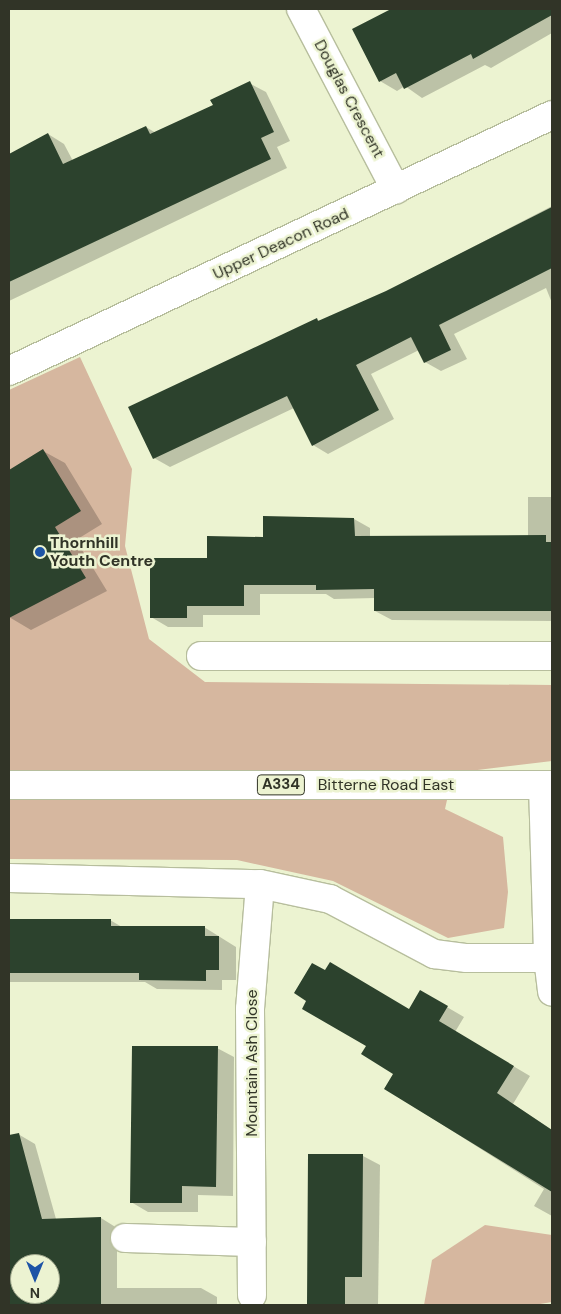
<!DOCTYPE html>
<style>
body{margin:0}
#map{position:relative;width:561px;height:1314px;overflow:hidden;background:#ecf3d1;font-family:"DM Sans",sans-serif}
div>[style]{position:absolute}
.green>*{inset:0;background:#d6b79f}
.shadow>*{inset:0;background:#0003}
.building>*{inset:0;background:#2c422d}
.roads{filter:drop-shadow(1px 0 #b7be9d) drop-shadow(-1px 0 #b7be9d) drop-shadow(0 1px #b7be9d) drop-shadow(0 -1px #b7be9d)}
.minor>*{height:28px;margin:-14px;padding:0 14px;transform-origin:14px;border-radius:14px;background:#fff}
.tertiary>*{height:28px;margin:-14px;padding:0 14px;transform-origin:14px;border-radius:14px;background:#fff}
.primary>*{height:28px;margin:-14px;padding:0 14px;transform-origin:14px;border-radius:14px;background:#fff}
.dots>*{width:14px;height:14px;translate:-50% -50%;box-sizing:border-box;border:2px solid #ecf3d1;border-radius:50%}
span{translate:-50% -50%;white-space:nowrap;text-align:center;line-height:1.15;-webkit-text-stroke:5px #ecf3d1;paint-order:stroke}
.shield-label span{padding:1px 4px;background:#ecf3d1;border:1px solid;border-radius:4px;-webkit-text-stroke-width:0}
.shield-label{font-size:15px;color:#313427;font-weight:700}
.street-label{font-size:16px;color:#313427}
.poi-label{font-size:16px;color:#313427;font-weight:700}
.left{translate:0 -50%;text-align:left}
.frame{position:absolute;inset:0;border:10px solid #313427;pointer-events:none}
.north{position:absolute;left:10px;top:1254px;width:50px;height:50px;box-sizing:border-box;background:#ecf3d1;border:1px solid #a1a78d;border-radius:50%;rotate:180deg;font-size:14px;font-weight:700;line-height:20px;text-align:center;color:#313427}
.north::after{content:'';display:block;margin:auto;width:18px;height:22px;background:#1d54a6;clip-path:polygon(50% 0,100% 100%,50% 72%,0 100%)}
</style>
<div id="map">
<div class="green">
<i style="clip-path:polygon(80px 357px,132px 469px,125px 546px,149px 639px,205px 682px,552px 685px,552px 761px,453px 773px,445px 809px,503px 837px,508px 892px,504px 928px,448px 938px,333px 881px,237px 860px,9px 859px,9px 390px)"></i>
<i style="clip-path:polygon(485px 1225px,552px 1235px,552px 1302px,534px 1305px,424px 1305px,432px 1260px)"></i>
</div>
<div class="shadow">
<i style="clip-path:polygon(394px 9px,552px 9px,552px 33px,491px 68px,485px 65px,422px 98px,405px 86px,397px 91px,380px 81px,353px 30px)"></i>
<i style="clip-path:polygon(249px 83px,266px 92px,290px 141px,277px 147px,287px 168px,9px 301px,9px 155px,48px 134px,64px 144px,73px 161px,146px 127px,156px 133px,214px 105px)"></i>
<i style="clip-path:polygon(552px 206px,552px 303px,546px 288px,454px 334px,467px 359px,441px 371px,425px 362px,419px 350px,371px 374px,394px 419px,328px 454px,313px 445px,294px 408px,170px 467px,154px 458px,316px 319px,320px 321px,386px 292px)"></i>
<i style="clip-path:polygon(43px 451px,65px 463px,102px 524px,76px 540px,107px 591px,31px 630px,9px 617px,9px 472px)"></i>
<i style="clip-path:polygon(528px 497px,552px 497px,552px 621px,392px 620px,375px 611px,375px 598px,334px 599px,326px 594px,260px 594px,260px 615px,203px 615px,203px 627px,168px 627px,151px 617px,208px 560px,264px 539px,354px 519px,370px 528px,370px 537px,528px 536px)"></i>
<i style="clip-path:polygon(9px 920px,110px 920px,122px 927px,204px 927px,236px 947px,236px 980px,222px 980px,222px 990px,157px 989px,145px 982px,9px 982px)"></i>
<i style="clip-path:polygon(421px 992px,464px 1017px,455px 1032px,530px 1076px,513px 1104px,552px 1130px,552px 1216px,534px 1206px,544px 1189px,386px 1089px,395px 1073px,410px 1010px)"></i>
<i style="clip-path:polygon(217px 1048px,234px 1057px,233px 1196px,198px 1195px,198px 1212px,148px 1212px,131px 1202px)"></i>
<i style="clip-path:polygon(evenodd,18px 1134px,35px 1144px,56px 1219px,101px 1218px,117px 1228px,117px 1288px,201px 1288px,217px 1297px,217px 1305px,9px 1305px,9px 1137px,18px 1134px,20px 1264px,50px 1264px,50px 1294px,20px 1294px,20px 1264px)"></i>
<i style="clip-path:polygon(310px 1155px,363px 1156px,380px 1165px,378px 1305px,308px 1305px)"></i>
</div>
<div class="building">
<i style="clip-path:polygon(391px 9px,552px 9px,552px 15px,473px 59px,471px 54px,404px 89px,396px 73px,379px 82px,352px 29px)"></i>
<i style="clip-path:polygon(250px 81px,274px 132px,261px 138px,271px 159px,9px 282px,9px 154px,48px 133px,63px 164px,146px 126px,150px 134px,213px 105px,210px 100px)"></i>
<i style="clip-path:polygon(552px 207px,552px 268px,439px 325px,451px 350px,424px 363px,411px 337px,356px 365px,379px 410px,312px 446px,287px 396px,153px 459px,128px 407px,317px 318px,318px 321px,386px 291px)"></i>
<i style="clip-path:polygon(43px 449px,81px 511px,55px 527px,86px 578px,9px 618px,9px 470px)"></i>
<i style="clip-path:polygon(263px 516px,354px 518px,355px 536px,546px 535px,546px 542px,552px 542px,552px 611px,374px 611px,374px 589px,316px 590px,316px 585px,244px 585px,244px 606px,187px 606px,187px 618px,150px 618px,150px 558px,207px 558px,207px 536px,263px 537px)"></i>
<i style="clip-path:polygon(9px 919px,111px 919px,111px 926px,205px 926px,205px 936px,219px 936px,219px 970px,206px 970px,206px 981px,139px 980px,139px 973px,9px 973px)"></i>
<i style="clip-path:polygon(330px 962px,409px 1009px,420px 990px,448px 1006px,439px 1021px,514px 1066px,497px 1093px,552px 1130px,552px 1192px,384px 1089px,393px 1074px,361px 1054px,366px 1046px,302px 1009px,306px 1001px,294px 993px,312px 963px,325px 970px)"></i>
<i style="clip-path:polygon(132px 1046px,218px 1046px,216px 1187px,182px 1186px,182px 1203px,130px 1203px)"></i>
<i style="clip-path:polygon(evenodd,19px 1133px,42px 1219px,101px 1217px,101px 1305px,9px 1305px,9px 1135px,19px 1133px,20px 1264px,50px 1264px,50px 1294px,20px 1294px,20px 1264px)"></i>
<i style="clip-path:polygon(308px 1154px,363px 1154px,362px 1277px,345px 1277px,345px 1305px,307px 1305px)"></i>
</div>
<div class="roads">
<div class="minor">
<i style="left:301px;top:9px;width:204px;rotate:62.3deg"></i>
<i style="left:201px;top:656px;width:351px"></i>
<i style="left:543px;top:785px;width:173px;rotate:88.3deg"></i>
<i style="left:548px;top:958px;width:34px;rotate:83deg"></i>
<i style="left:9px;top:878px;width:251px;rotate:1.4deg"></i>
<i style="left:260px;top:884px;width:72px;rotate:12.1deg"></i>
<i style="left:330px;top:899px;width:118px;rotate:27.9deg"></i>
<i style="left:434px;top:954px;width:33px;rotate:7deg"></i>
<i style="left:467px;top:958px;width:81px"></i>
<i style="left:125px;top:1238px;width:127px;rotate:1.8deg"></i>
<i style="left:252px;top:1295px;width:286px;rotate:-90.4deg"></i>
<i style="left:250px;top:1009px;width:125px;rotate:-85.4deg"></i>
</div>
<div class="tertiary">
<i style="left:9px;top:371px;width:600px;rotate:-25.24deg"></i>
</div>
<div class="primary">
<i style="left:9px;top:785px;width:543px"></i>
</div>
</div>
<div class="dots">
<i style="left:40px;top:552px;background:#1d54a6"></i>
</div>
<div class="shield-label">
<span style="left:281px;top:785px">A334</span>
</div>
<div class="street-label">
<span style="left:349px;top:99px;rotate:62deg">Douglas Crescent</span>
<span style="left:281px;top:244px;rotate:-25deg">Upper Deacon Road</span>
<span style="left:386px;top:785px">Bitterne Road East</span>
<span style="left:252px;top:1063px;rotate:-90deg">Mountain Ash Close</span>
</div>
<div class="poi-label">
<span class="left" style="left:50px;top:552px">Thornhill<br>Youth Centre</span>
</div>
<div class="frame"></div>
<div class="north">N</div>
</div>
